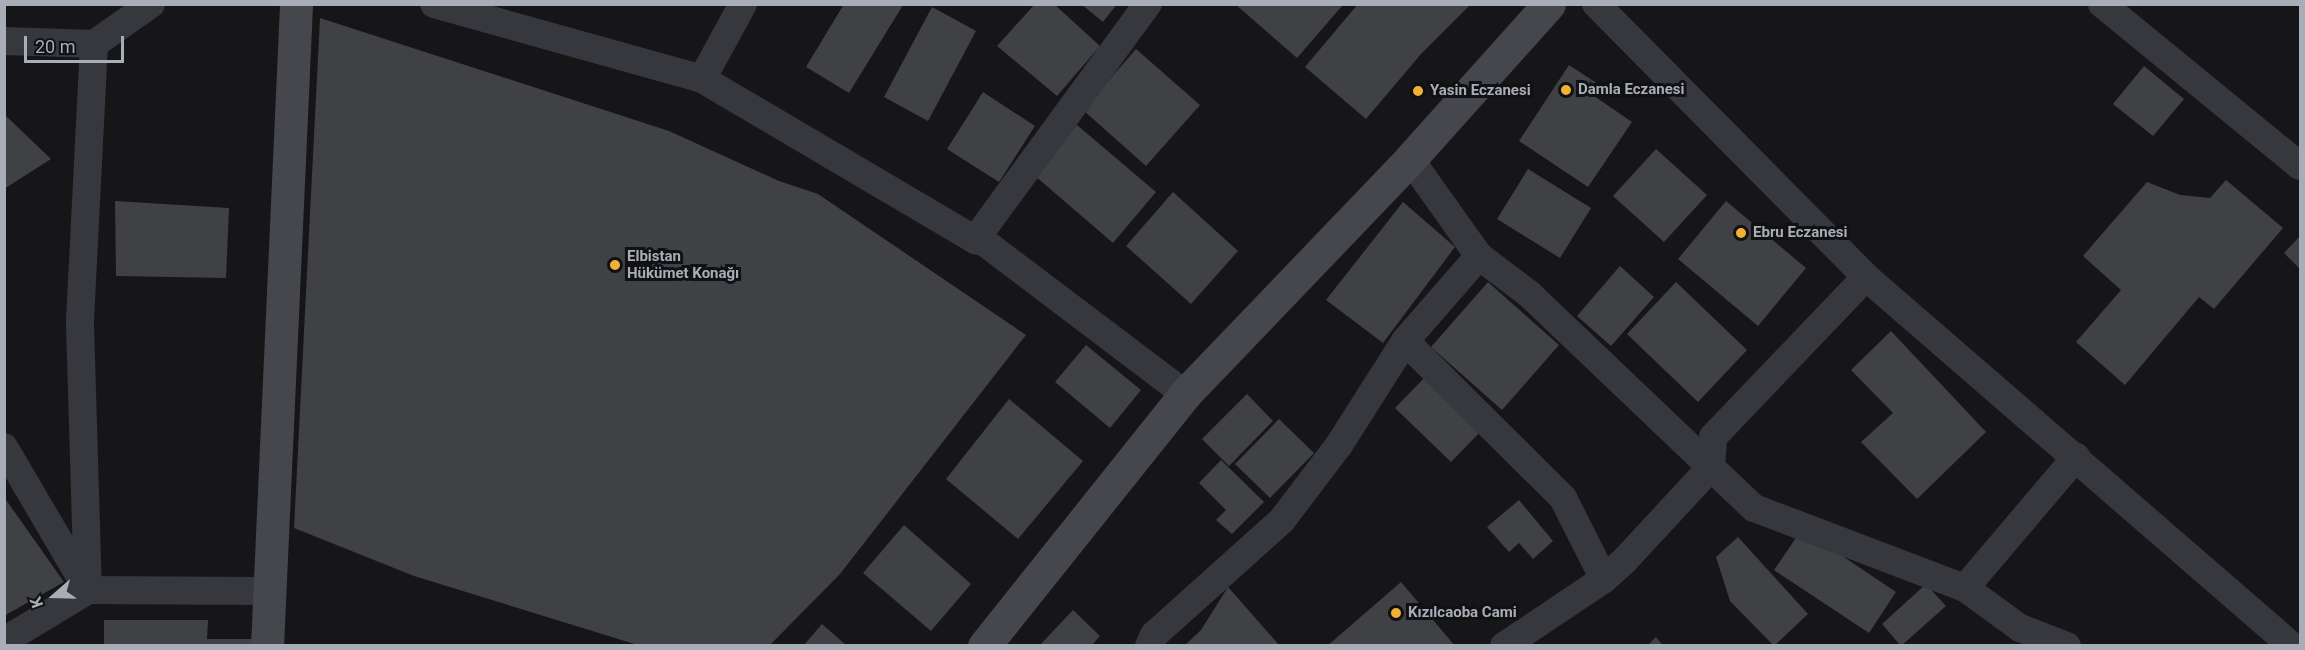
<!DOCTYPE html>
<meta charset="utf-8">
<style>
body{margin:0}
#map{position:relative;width:2305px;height:650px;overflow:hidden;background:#161618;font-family:Roboto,sans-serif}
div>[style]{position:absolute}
.building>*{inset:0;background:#404145}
.minor>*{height:28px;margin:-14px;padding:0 14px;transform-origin:14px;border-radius:14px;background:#37383d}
.secondary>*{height:33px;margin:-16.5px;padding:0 16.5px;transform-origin:16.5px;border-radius:16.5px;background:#45474d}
.dots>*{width:16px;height:16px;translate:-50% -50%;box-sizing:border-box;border:3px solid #111113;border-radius:50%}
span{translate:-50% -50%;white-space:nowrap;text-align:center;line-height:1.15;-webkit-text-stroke:6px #111113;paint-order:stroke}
.poi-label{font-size:15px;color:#a8adb8;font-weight:700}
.left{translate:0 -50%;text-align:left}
.frame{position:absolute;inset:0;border:6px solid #a8adb8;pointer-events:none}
.north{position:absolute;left:24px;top:566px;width:60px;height:60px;-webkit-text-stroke:4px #111113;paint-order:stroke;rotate:250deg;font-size:16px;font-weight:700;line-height:24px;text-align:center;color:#a8adb8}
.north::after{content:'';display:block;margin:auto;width:21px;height:27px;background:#a8adb8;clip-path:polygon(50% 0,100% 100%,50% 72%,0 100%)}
.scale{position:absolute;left:24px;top:36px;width:100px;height:27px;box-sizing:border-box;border:3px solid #a8adb8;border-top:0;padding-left:8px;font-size:18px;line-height:21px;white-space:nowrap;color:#a8adb8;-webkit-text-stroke:4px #111113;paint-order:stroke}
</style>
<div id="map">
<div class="building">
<i style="clip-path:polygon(844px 4px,903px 5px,849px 93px,806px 67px)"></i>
<i style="clip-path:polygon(1081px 4px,1117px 4px,1103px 22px)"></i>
<i style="clip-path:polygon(1235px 4px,1339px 4px,1342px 6px,1297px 58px)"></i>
<i style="clip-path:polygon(1358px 4px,1471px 4px,1421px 54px,1366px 119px,1305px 67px)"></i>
<i style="clip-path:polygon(1034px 5px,1055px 5px,1100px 46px,1057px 96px,997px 46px)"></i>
<i style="clip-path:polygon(932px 7px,976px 31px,928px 121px,884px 97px)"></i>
<i style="clip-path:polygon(320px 18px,669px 131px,779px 181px,818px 194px,1026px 335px,840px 574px,769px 646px,641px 646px,414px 576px,294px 528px)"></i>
<i style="clip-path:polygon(1136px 49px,1200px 105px,1146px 166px,1083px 110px)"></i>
<i style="clip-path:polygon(1569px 65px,1601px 86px,1594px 96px,1632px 122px,1588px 187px,1519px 141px)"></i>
<i style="clip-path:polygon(2144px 66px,2184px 99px,2153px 136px,2113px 104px)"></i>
<i style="clip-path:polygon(983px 92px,1035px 126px,999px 182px,947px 149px)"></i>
<i style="clip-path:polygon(4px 114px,51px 159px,4px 189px)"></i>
<i style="clip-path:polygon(1077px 125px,1156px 192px,1113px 243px,1034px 175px)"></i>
<i style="clip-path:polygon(1656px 149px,1707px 195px,1664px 242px,1613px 196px)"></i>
<i style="clip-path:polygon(1528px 169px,1591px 208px,1560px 258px,1497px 219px)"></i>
<i style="clip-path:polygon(2226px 180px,2283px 228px,2214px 309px,2199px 297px,2125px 385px,2076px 342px,2121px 290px,2083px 256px,2147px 182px,2180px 195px,2210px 198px)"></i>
<i style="clip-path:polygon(1173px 192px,1238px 251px,1191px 304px,1126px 246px)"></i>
<i style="clip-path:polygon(115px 201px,229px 208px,226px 278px,116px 276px)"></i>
<i style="clip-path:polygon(1726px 201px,1806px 268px,1758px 326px,1678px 259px)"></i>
<i style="clip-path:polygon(1403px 202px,1455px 247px,1383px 343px,1326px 300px)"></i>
<i style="clip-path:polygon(2300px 236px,2300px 269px,2284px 253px)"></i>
<i style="clip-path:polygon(1620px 266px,1654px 297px,1611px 346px,1577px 316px)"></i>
<i style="clip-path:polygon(1488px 282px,1559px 345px,1502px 410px,1431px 347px)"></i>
<i style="clip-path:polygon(1676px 282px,1747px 350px,1698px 402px,1627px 334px)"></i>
<i style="clip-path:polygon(1891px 331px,1986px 432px,1917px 499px,1861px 442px,1893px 413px,1851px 370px)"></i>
<i style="clip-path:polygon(1086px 345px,1141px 390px,1110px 428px,1055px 382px)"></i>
<i style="clip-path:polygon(1429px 373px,1485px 427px,1451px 462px,1395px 408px)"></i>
<i style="clip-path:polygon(1247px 394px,1273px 421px,1229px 466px,1202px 439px)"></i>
<i style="clip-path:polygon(1009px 399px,1083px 461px,1018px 539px,946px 479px)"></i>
<i style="clip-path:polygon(1279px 419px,1314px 453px,1270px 498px,1235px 464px)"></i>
<i style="clip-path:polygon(1221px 460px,1264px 502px,1232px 534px,1216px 520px,1226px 510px,1199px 483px)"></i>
<i style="clip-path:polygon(4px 497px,64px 582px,4px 616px)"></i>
<i style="clip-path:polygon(1519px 500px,1553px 541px,1533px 559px,1519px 543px,1509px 552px,1487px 527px)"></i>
<i style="clip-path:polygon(904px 525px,971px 584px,931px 631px,863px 573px)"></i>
<i style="clip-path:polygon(1802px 529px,1896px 592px,1869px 633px,1774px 570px)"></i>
<i style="clip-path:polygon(1738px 537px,1808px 614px,1774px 646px,1730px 601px,1716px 557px)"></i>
<i style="clip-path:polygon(1401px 582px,1455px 646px,1327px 646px)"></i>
<i style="clip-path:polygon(1926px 584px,1946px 606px,1901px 646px,1882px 624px)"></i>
<i style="clip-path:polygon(1228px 587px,1280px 646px,1184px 646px,1201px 630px)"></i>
<i style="clip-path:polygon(1073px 610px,1100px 636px,1091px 646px,1039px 646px)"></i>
<i style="clip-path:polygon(104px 620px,208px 620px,207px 639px,256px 639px,256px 646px,104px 646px)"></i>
<i style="clip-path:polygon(822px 624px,847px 646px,803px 646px)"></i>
<i style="clip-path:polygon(1656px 637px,1663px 646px,1647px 646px)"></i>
</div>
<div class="minor">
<i style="left:151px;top:4px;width:70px;rotate:144.9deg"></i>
<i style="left:94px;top:44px;width:280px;rotate:92.9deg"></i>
<i style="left:80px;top:324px;width:266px;rotate:88.3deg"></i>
<i style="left:88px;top:590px;width:182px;rotate:0.3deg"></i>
<i style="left:434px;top:4px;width:278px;rotate:15.6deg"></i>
<i style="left:702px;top:79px;width:317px;rotate:30.5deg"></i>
<i style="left:975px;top:240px;width:9px;rotate:13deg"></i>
<i style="left:984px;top:242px;width:252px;rotate:37.1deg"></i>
<i style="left:1596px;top:4px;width:384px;rotate:45.3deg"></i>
<i style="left:1866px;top:277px;width:564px;rotate:40.9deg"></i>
<i style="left:2102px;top:4px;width:256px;rotate:39.3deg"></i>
<i style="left:4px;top:41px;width:90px;rotate:1.9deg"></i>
<i style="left:702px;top:79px;width:85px;rotate:-61.3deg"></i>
<i style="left:975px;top:240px;width:293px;rotate:-53.8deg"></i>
<i style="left:1479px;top:256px;width:63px;rotate:37.2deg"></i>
<i style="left:1529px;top:294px;width:311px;rotate:43.6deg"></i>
<i style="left:1754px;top:508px;width:226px;rotate:20.8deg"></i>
<i style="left:1405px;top:341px;width:223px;rotate:44.8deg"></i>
<i style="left:1563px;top:498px;width:91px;rotate:63.2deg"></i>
<i style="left:4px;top:447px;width:166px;rotate:59.6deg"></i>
<i style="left:88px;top:590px;width:98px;rotate:148.7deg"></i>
<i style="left:1149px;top:646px;width:12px;rotate:-66deg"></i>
<i style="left:1154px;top:635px;width:172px;rotate:-41.9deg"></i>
<i style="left:1282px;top:520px;width:94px;rotate:-52.8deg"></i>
<i style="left:1339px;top:445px;width:123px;rotate:-57.6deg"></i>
<i style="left:1405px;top:341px;width:113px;rotate:-49deg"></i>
<i style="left:1479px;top:256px;width:119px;rotate:-125.4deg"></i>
<i style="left:1504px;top:646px;width:120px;rotate:-33.8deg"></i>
<i style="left:1604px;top:579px;width:28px;rotate:-42deg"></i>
<i style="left:1625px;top:560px;width:127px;rotate:-47.2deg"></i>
<i style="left:1711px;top:467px;width:30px;rotate:-86deg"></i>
<i style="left:1713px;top:437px;width:221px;rotate:-46.3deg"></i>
<i style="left:2067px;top:646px;width:50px;rotate:-159deg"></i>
<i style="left:2020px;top:628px;width:68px;rotate:-144deg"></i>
<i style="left:1965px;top:588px;width:172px;rotate:-49.7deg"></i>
</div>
<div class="secondary">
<i style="left:267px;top:646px;width:643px;rotate:-87.41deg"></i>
<i style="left:984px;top:646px;width:322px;rotate:-51.4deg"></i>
<i style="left:1185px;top:394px;width:325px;rotate:-46.2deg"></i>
<i style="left:1410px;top:159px;width:208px;rotate:-48.1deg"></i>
</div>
<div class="dots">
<i style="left:1566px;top:90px;background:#f2b134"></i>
<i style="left:1418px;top:91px;background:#f2b134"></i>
<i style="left:1741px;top:233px;background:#f2b134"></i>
<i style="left:615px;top:265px;background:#f2b134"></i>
<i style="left:1396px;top:613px;background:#f2b134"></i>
</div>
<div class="poi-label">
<span class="left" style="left:1578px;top:90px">Damla Eczanesi</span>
<span class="left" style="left:1430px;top:91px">Yasin Eczanesi</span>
<span class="left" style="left:1753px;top:233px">Ebru Eczanesi</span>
<span class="left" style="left:627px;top:265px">Elbistan<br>Hükümet Konağı</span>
<span class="left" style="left:1408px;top:613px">Kızılcaoba Cami</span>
</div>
<div class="frame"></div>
<div class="north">K</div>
<div class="scale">20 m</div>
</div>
